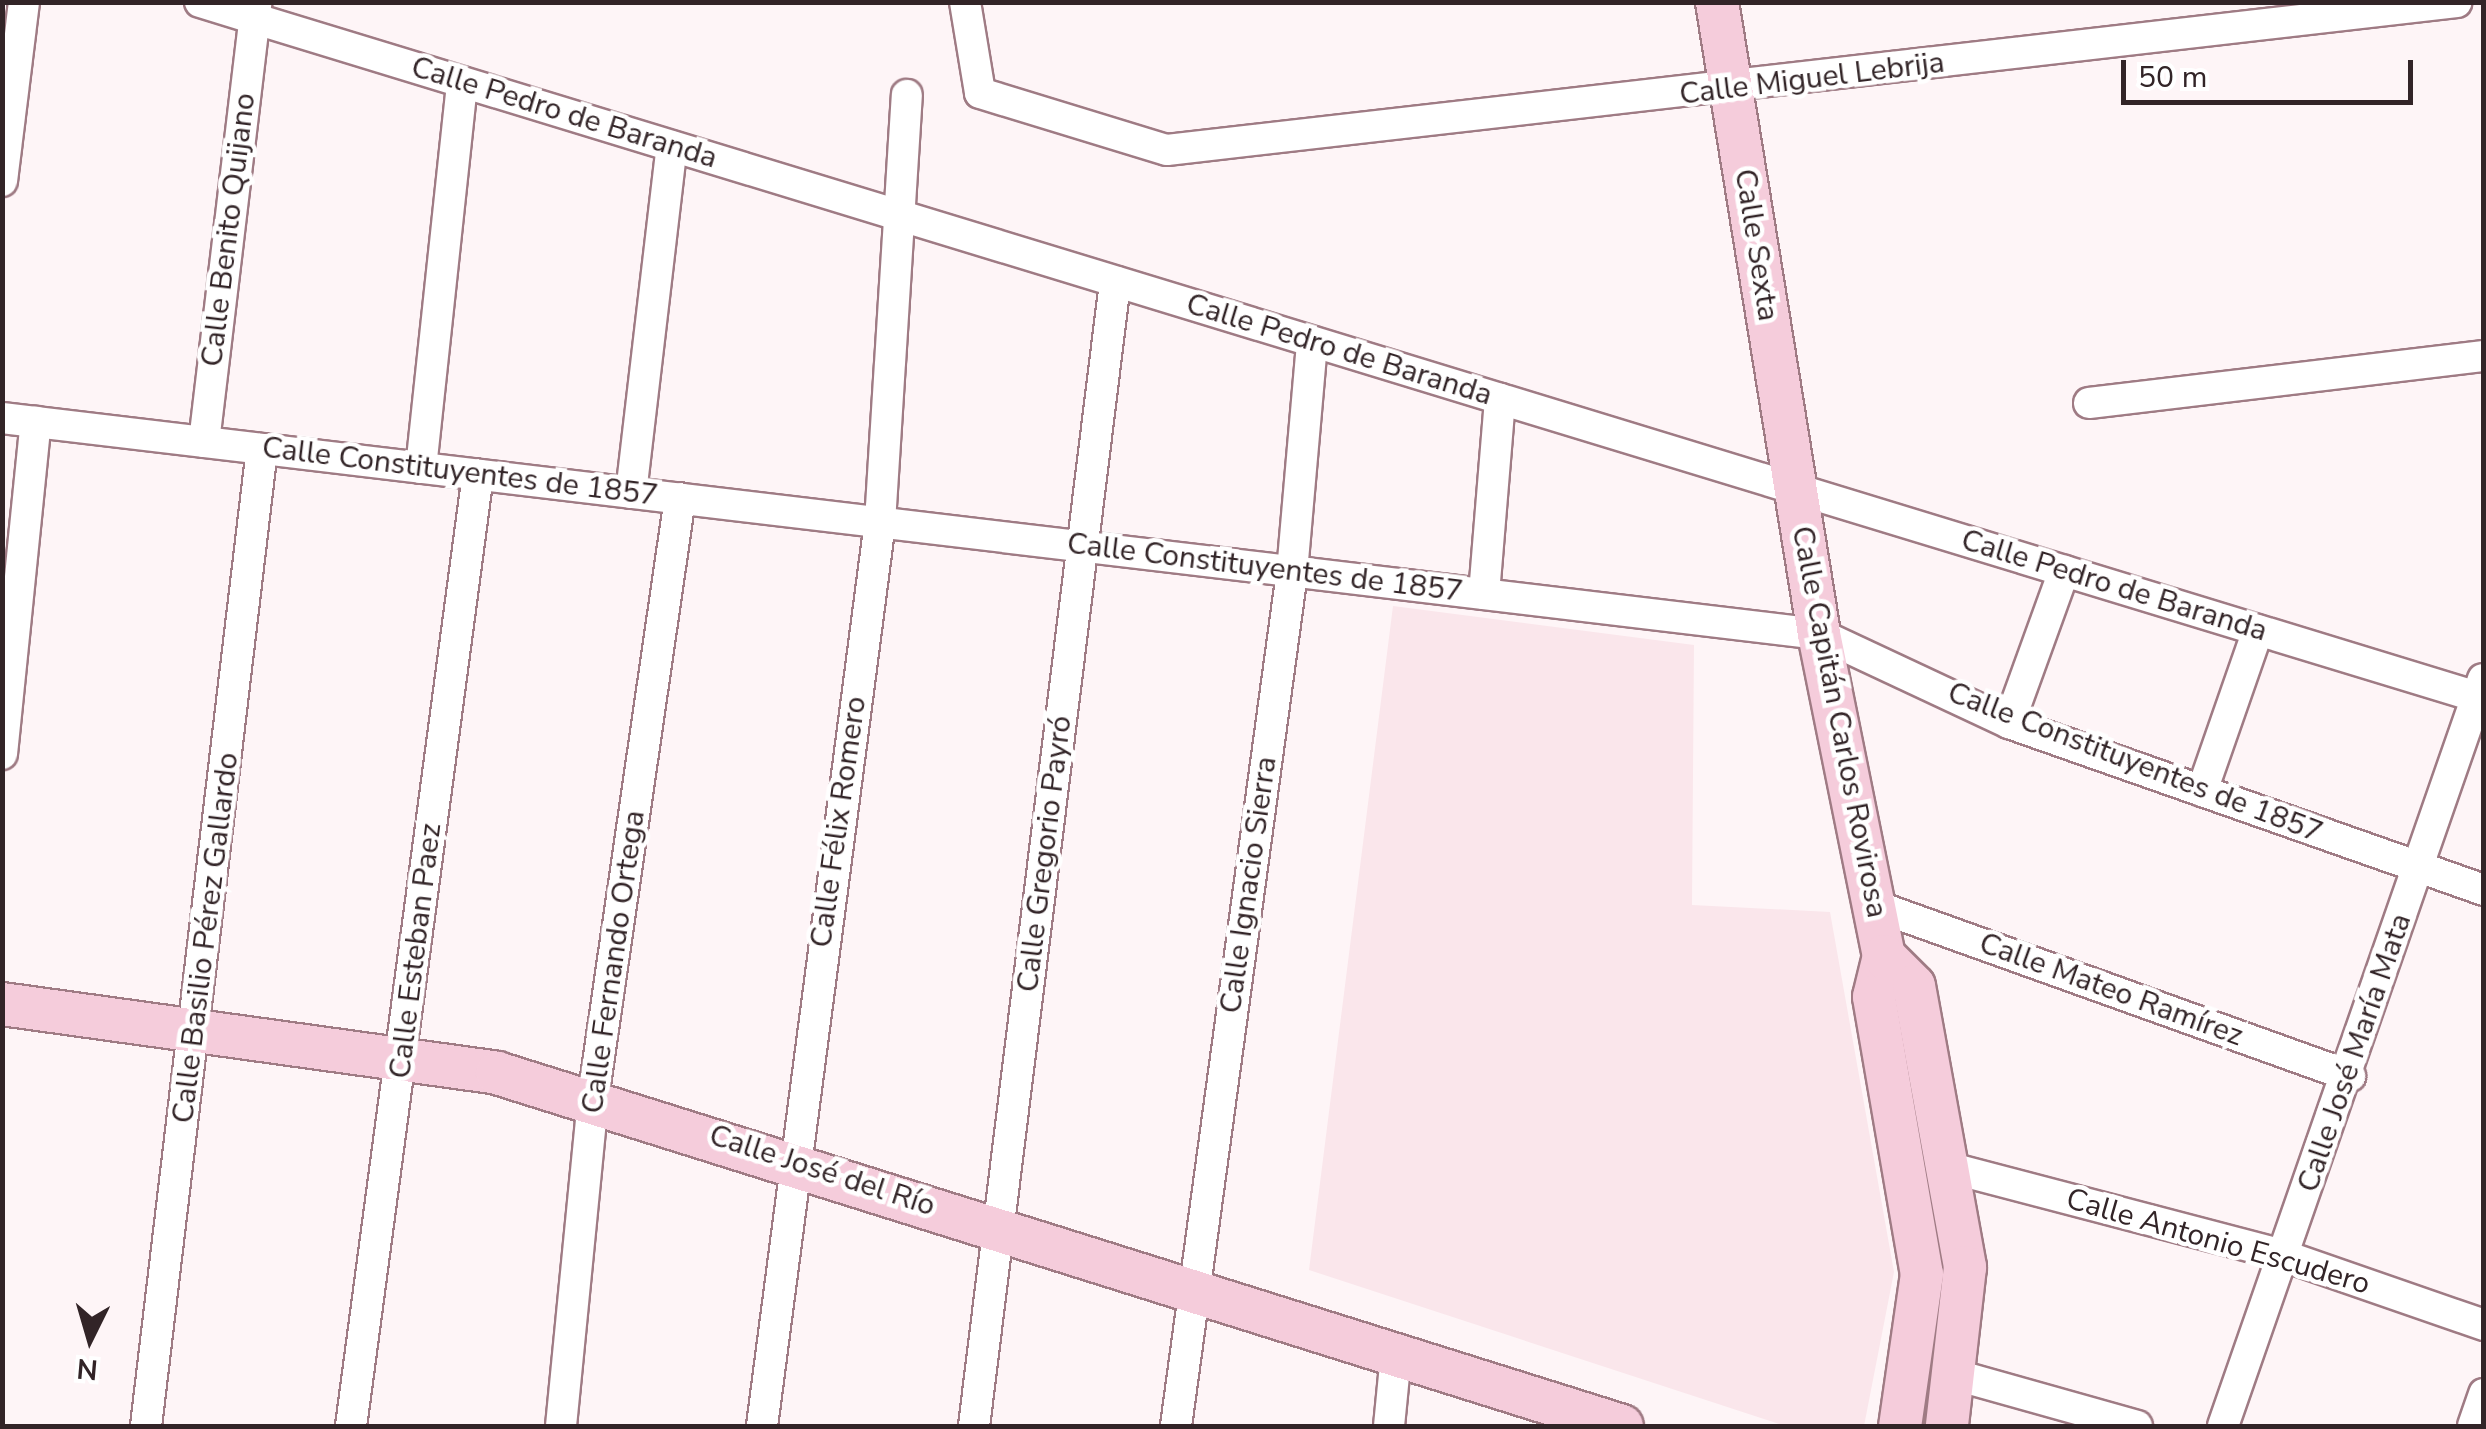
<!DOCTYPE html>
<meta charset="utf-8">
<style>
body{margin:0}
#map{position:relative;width:2486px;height:1429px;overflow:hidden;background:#fef5f7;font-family:"Nunito Sans",sans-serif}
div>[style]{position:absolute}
.built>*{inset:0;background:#fae6eb}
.roads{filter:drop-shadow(2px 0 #9f7b84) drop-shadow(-2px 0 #9f7b84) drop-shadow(0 2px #9f7b84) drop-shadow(0 -2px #9f7b84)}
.street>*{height:30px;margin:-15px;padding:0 15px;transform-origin:15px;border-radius:15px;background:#fff}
.secondary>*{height:42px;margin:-21px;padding:0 21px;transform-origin:21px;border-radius:21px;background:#f5ccdb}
span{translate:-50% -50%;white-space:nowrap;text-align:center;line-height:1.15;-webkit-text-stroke:9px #fff;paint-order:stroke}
.street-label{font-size:30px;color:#322427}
.frame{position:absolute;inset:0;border:5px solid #322427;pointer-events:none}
.north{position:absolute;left:40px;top:1289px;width:100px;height:100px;-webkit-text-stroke:8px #fff;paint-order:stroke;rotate:185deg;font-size:28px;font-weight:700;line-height:40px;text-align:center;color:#322427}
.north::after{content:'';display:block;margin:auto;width:35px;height:45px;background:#322427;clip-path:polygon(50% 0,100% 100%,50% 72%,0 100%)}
.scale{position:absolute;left:2121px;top:60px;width:292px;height:45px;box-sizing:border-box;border:5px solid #322427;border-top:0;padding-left:12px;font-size:30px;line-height:35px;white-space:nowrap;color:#322427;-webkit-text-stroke:8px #fff;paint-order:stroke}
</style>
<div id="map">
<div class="built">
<i style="clip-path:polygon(1393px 606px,1694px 645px,1692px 905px,1830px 912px,1894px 1272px,1864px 1426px,1785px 1426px,1309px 1270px)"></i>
</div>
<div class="roads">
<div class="street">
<i style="left:200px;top:2px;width:2382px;rotate:16.97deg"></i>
<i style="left:965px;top:2px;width:92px;rotate:80.6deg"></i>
<i style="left:980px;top:93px;width:195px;rotate:17deg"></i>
<i style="left:1167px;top:150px;width:1298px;rotate:-6.54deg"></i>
<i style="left:2px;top:181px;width:180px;rotate:-83deg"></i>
<i style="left:2089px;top:403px;width:398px;rotate:-6.8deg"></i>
<i style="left:2px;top:418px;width:1830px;rotate:6.78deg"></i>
<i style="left:1819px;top:634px;width:210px;rotate:25.1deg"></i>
<i style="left:2009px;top:723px;width:504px;rotate:19.37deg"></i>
<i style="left:204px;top:442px;width:442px;rotate:-83.2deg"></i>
<i style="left:421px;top:468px;width:388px;rotate:-83.9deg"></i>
<i style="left:631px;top:493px;width:349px;rotate:-83.3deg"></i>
<i style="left:1484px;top:594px;width:196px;rotate:-85.3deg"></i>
<i style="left:2009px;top:723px;width:162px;rotate:-70.1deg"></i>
<i style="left:2px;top:754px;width:334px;rotate:-84.2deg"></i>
<i style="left:2202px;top:791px;width:170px;rotate:-70.8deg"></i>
<i style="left:1873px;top:905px;width:507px;rotate:19.72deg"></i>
<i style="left:1951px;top:1168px;width:342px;rotate:14.7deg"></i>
<i style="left:2282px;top:1255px;width:214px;rotate:19.1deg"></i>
<i style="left:1956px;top:1375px;width:188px;rotate:15.7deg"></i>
<i style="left:146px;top:1426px;width:984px;rotate:-83.23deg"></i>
<i style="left:351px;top:1426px;width:960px;rotate:-82.4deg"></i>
<i style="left:561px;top:1426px;width:330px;rotate:-84.4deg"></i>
<i style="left:593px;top:1098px;width:606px;rotate:-81.75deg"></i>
<i style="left:762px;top:1426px;width:912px;rotate:-82.56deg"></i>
<i style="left:880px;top:522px;width:428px;rotate:-86.4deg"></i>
<i style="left:974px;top:1426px;width:1153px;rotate:-82.97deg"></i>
<i style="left:1176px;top:1426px;width:862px;rotate:-82.26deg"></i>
<i style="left:1292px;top:572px;width:231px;rotate:-85deg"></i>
<i style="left:1389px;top:1426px;width:72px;rotate:-84.4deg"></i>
<i style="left:2223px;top:1426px;width:791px;rotate:-70.81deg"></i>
<i style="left:2473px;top:1426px;width:34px;rotate:-71deg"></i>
</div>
<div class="secondary">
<i style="left:1717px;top:2px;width:640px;rotate:80.83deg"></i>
<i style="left:1819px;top:634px;width:328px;rotate:78.6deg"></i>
<i style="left:1884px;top:956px;width:42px;rotate:103.7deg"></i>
<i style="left:1874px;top:997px;width:281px;rotate:80.2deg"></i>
<i style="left:1922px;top:1274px;width:154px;rotate:98.2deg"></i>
<i style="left:1884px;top:956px;width:42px;rotate:45deg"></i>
<i style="left:1914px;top:986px;width:286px;rotate:79.7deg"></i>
<i style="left:1965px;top:1267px;width:160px;rotate:96.5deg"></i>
<i style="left:2px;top:1004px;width:500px;rotate:7.9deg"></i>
<i style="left:497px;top:1073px;width:1179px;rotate:17.42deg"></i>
</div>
</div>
<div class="street-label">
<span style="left:1812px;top:79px;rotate:-7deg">Calle Miguel Lebrija</span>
<span style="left:564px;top:113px;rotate:17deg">Calle Pedro de Baranda</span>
<span style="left:229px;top:230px;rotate:-83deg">Calle Benito Quijano</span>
<span style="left:1756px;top:245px;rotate:81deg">Calle Sexta</span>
<span style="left:1339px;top:350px;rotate:17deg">Calle Pedro de Baranda</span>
<span style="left:460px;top:472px;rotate:7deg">Calle Constituyentes de 1857</span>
<span style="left:1265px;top:568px;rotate:7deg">Calle Constituyentes de 1857</span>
<span style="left:2114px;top:586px;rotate:17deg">Calle Pedro de Baranda</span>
<span style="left:1839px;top:722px;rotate:79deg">Calle Capitán Carlos Rovirosa</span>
<span style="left:2135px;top:763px;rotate:21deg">Calle Constituyentes de 1857</span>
<span style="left:839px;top:822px;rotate:-82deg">Calle Félix Romero</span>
<span style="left:1045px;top:854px;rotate:-83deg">Calle Gregorio Payró</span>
<span style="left:1249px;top:885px;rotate:-82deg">Calle Ignacio Sierra</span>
<span style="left:206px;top:938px;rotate:-83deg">Calle Basilio Pérez Gallardo</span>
<span style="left:416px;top:951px;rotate:-83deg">Calle Esteban Paez</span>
<span style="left:614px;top:962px;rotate:-82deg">Calle Fernando Ortega</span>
<span style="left:2111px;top:990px;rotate:20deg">Calle Mateo Ramírez</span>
<span style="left:2355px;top:1053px;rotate:-71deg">Calle José María Mata</span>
<span style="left:822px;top:1171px;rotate:18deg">Calle José del Río</span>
<span style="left:2218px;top:1242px;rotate:16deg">Calle Antonio Escudero</span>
</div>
<div class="frame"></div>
<div class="north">N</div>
<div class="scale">50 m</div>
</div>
